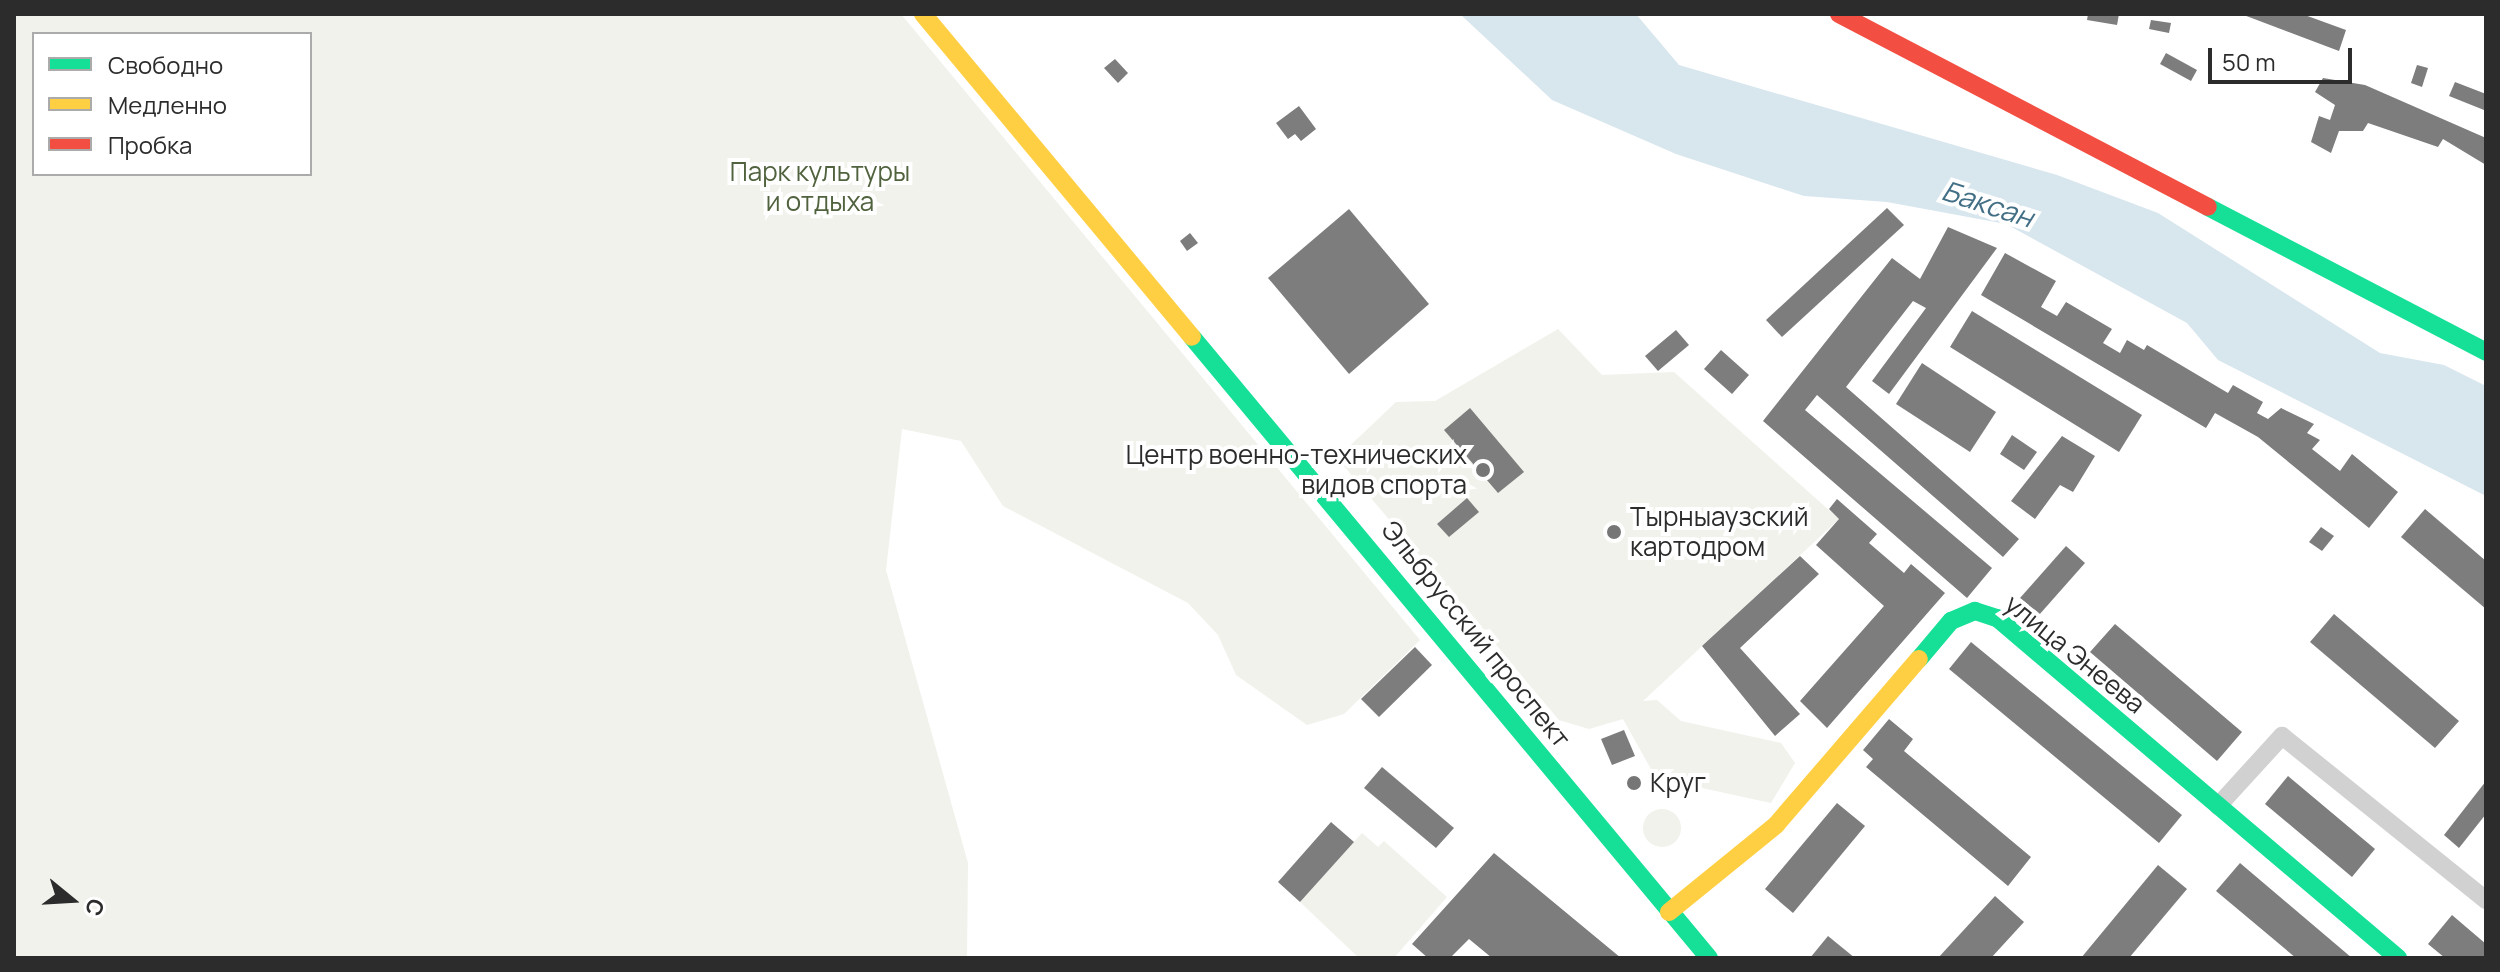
<!DOCTYPE html>
<meta charset="utf-8">
<style>
body{margin:0}
#map{position:relative;width:2500px;height:972px;overflow:hidden;background:#fff;font-family:Manrope,sans-serif}
div>[style]{position:absolute}
.green>*{inset:0;background:#f0f2eb}
.round{border-radius:50%}
.water>*{inset:0;background:#d8e6ee}
.building>*{inset:0;background:#7d7d7d}
.street>*{height:18px;margin:-9px;padding:0 9px;transform-origin:9px;border-radius:9px;background:#d1d1d1}
.fast>*{height:18px;margin:-9px;padding:0 9px;transform-origin:9px;border-radius:9px;background:#16e098}
.slow>*{height:18px;margin:-9px;padding:0 9px;transform-origin:9px;border-radius:9px;background:#ffcf43}
.jam>*{height:18px;margin:-9px;padding:0 9px;transform-origin:9px;border-radius:9px;background:#f24e42}
.dots>*{width:22px;height:22px;translate:-50% -50%;box-sizing:border-box;border:4px solid #fff;border-radius:50%}
span{translate:-50% -50%;white-space:nowrap;text-align:center;line-height:1.15;-webkit-text-stroke:8px #fff;paint-order:stroke}
.park-label{font-size:26px;color:#51633e}
.poi-label{font-size:26px;color:#2c2c2c}
.right{translate:-100% -50%;text-align:right}
.left{translate:0 -50%;text-align:left}
.street-label{font-size:26px;color:#2c2c2c}
.water-label{font-size:28px;color:#426f85;font-style:italic}
.frame{position:absolute;inset:0;border:16px solid #2c2c2c;pointer-events:none}
.legend{position:absolute;left:32px;top:32px;width:280px;height:144px;box-sizing:border-box;background:#fff;border:2px solid #ababab;margin:0;padding:10px 14px;list-style:none;font-size:24px;color:#2c2c2c}
.legend li{display:flex;align-items:center;gap:16px;height:40px}
.legend b{width:40px;border:2px solid #ababab}
.north{position:absolute;left:32px;top:860px;width:80px;height:80px;-webkit-text-stroke:6px #fff;paint-order:stroke;rotate:108deg;font-size:22px;font-weight:700;line-height:32px;text-align:center;color:#2c2c2c}
.north::after{content:'';display:block;margin:auto;width:28px;height:36px;background:#2c2c2c;clip-path:polygon(50% 0,100% 100%,50% 72%,0 100%)}
.scale{position:absolute;left:2208px;top:48px;width:144px;height:36px;box-sizing:border-box;border:4px solid #2c2c2c;border-top:0;padding-left:10px;font-size:24px;line-height:28px;white-space:nowrap;color:#2c2c2c;-webkit-text-stroke:6px #fff;paint-order:stroke}
</style>
<div id="map">
<div class="green">
<i style="clip-path:polygon(evenodd,14px 14px,901px 14px,1420px 640px,1344px 714px,1307px 725px,1236px 675px,1218px 635px,1188px 603px,1003px 506px,961px 441px,902px 429px,886px 570px,968px 863px,967px 958px,14px 958px,14px 14px,34px 34px,310px 34px,310px 174px,34px 174px,34px 34px)"></i>
<i style="clip-path:polygon(1558px 329px,1602px 375px,1674px 372px,1839px 519px,1643px 701px,1657px 700px,1681px 721px,1781px 743px,1795px 763px,1771px 803px,1656px 778px,1623px 719px,1589px 729px,1559px 720px,1337px 458px,1396px 402px,1435px 401px)"></i>
<i class="round" style="left:1643px;top:809px;width:38px;height:38px"></i>
<i style="clip-path:polygon(1362px 833px,1378px 847px,1384px 841px,1447px 897px,1394px 958px,1359px 958px,1300px 902px)"></i>
</div>
<div class="water">
<i style="clip-path:polygon(1460px 14px,1636px 14px,1679px 65px,2057px 175px,2158px 213px,2380px 353px,2444px 365px,2486px 386px,2486px 496px,2218px 360px,2187px 323px,2006px 224px,1887px 202px,1804px 196px,1676px 154px,1552px 100px)"></i>
</div>
<div class="building">
<i style="clip-path:polygon(2088px 14px,2119px 14px,2117px 25px,2087px 20px)"></i>
<i style="clip-path:polygon(2241px 14px,2302px 14px,2346px 30px,2339px 51px)"></i>
<i style="clip-path:polygon(2151px 20px,2171px 23px,2169px 33px,2149px 29px)"></i>
<i style="clip-path:polygon(2166px 53px,2197px 70px,2191px 81px,2160px 64px)"></i>
<i style="clip-path:polygon(1115px 59px,1128px 73px,1118px 83px,1104px 68px)"></i>
<i style="clip-path:polygon(2417px 65px,2428px 68px,2422px 87px,2411px 83px)"></i>
<i style="clip-path:polygon(2323px 78px,2365px 85px,2486px 138px,2486px 165px,2443px 139px,2438px 147px,2368px 123px,2363px 131px,2339px 131px,2331px 153px,2311px 142px,2319px 116px,2330px 120px,2335px 105px,2315px 92px)"></i>
<i style="clip-path:polygon(2455px 82px,2486px 94px,2484px 110px,2449px 96px)"></i>
<i style="clip-path:polygon(1299px 106px,1316px 129px,1301px 141px,1295px 134px,1288px 139px,1276px 123px)"></i>
<i style="clip-path:polygon(1887px 208px,1904px 225px,1782px 337px,1766px 320px)"></i>
<i style="clip-path:polygon(1349px 209px,1429px 304px,1349px 374px,1268px 278px)"></i>
<i style="clip-path:polygon(1948px 227px,1997px 248px,1889px 394px,1872px 381px,1926px 308px,1913px 301px,1846px 387px,2019px 539px,2003px 557px,1817px 395px,1805px 410px,1992px 568px,1967px 598px,1763px 421px,1892px 258px,1920px 279px)"></i>
<i style="clip-path:polygon(1190px 233px,1198px 243px,1187px 251px,1180px 241px)"></i>
<i style="clip-path:polygon(2005px 253px,2056px 281px,2041px 307px,2057px 316px,2066px 302px,2112px 329px,2103px 343px,2120px 353px,2127px 340px,2144px 350px,2147px 345px,2228px 393px,2233px 385px,2263px 402px,2257px 413px,2268px 419px,2281px 408px,2314px 424px,2307px 433px,2320px 440px,2312px 449px,2340px 471px,2352px 454px,2398px 492px,2369px 528px,2258px 437px,2215px 413px,2206px 428px,1981px 295px)"></i>
<i style="clip-path:polygon(1972px 311px,2142px 415px,2119px 452px,1950px 347px)"></i>
<i style="clip-path:polygon(1676px 330px,1689px 345px,1658px 371px,1645px 356px)"></i>
<i style="clip-path:polygon(1721px 350px,1749px 375px,1732px 394px,1704px 369px)"></i>
<i style="clip-path:polygon(1922px 363px,1996px 412px,1970px 452px,1896px 404px)"></i>
<i style="clip-path:polygon(1470px 408px,1524px 472px,1498px 493px,1444px 430px)"></i>
<i style="clip-path:polygon(2012px 435px,2037px 452px,2024px 470px,2000px 454px)"></i>
<i style="clip-path:polygon(2062px 436px,2095px 456px,2073px 492px,2060px 485px,2035px 519px,2011px 501px)"></i>
<i style="clip-path:polygon(1467px 498px,1479px 512px,1449px 537px,1437px 524px)"></i>
<i style="clip-path:polygon(1837px 499px,1877px 534px,1869px 543px,1904px 573px,1911px 564px,1945px 593px,1827px 728px,1800px 701px,1884px 606px,1816px 545px,1839px 519px,1829px 509px)"></i>
<i style="clip-path:polygon(2425px 509px,2486px 561px,2486px 609px,2401px 537px)"></i>
<i style="clip-path:polygon(2321px 527px,2334px 536px,2322px 551px,2309px 542px)"></i>
<i style="clip-path:polygon(2066px 546px,2085px 563px,2039px 615px,2020px 598px)"></i>
<i style="clip-path:polygon(1800px 556px,1819px 574px,1740px 648px,1800px 714px,1775px 736px,1702px 646px)"></i>
<i style="clip-path:polygon(2334px 614px,2459px 721px,2435px 748px,2310px 642px)"></i>
<i style="clip-path:polygon(2115px 624px,2242px 732px,2217px 761px,2090px 652px)"></i>
<i style="clip-path:polygon(1971px 642px,2182px 815px,2159px 843px,1949px 669px)"></i>
<i style="clip-path:polygon(1415px 647px,1432px 665px,1379px 717px,1361px 699px)"></i>
<i style="clip-path:polygon(1889px 719px,1913px 739px,1904px 751px,2031px 857px,2008px 886px,1866px 767px,1873px 759px,1863px 750px)"></i>
<i style="clip-path:polygon(1624px 730px,1635px 756px,1612px 765px,1601px 739px)"></i>
<i style="clip-path:polygon(1382px 767px,1454px 828px,1436px 848px,1364px 788px)"></i>
<i style="clip-path:polygon(2288px 776px,2375px 849px,2352px 877px,2265px 804px)"></i>
<i style="clip-path:polygon(2486px 781px,2486px 814px,2459px 848px,2444px 835px)"></i>
<i style="clip-path:polygon(1837px 803px,1865px 826px,1793px 913px,1765px 889px)"></i>
<i style="clip-path:polygon(1331px 822px,1354px 842px,1300px 902px,1278px 882px)"></i>
<i style="clip-path:polygon(1494px 853px,1621px 958px,1492px 958px,1469px 939px,1450px 958px,1428px 958px,1412px 944px)"></i>
<i style="clip-path:polygon(2240px 863px,2352px 958px,2296px 958px,2216px 891px)"></i>
<i style="clip-path:polygon(2158px 865px,2187px 889px,2129px 958px,2081px 958px)"></i>
<i style="clip-path:polygon(1995px 896px,2024px 922px,1991px 958px,1938px 958px)"></i>
<i style="clip-path:polygon(2452px 915px,2486px 944px,2486px 958px,2445px 958px,2428px 944px)"></i>
<i style="clip-path:polygon(1828px 936px,1855px 958px,1810px 958px)"></i>
</div>
<div class="street">
<i style="left:2218px;top:806px;width:95px;rotate:-47.6deg"></i>
<i style="left:2282px;top:736px;width:262px;rotate:38.8deg"></i>
</div>
<div class="fast">
<i style="left:2208px;top:207px;width:314px;rotate:27.5deg"></i>
<i style="left:1192px;top:337px;width:808px;rotate:50.22deg"></i>
<i style="left:1919px;top:659px;width:50px;rotate:-49.9deg"></i>
<i style="left:1951px;top:621px;width:26px;rotate:-23deg"></i>
<i style="left:1975px;top:611px;width:23px;rotate:18deg"></i>
<i style="left:1997px;top:618px;width:526px;rotate:40.29deg"></i>
</div>
<div class="slow">
<i style="left:923px;top:14px;width:420px;rotate:50.2deg"></i>
<i style="left:1669px;top:912px;width:138px;rotate:-39.1deg"></i>
<i style="left:1776px;top:825px;width:219px;rotate:-49.3deg"></i>
</div>
<div class="jam">
<i style="left:1839px;top:14px;width:416px;rotate:27.6deg"></i>
</div>
<div class="dots">
<i style="left:1483px;top:470px;background:#767676"></i>
<i style="left:1614px;top:532px;background:#767676"></i>
<i style="left:1634px;top:783px;background:#767676"></i>
</div>
<div class="park-label">
<span style="left:820px;top:187px">Парк культуры<br>и отдыха</span>
</div>
<div class="poi-label">
<span class="right" style="left:1467px;top:470px">Центр военно-технических<br>видов спорта</span>
<span class="left" style="left:1630px;top:532px">Тырныаузский<br>картодром</span>
<span class="left" style="left:1650px;top:783px">Круг</span>
</div>
<div class="street-label">
<span style="left:1476px;top:634px;rotate:51deg">Эльбрусский проспект</span>
<span style="left:2075px;top:654px;rotate:39deg">улица Энеева</span>
</div>
<div class="water-label">
<span style="left:1988px;top:203px;rotate:18deg">Баксан</span>
</div>
<div class="frame"></div>
<ul class="legend">
<li><b style="height:10px;background:#16e098"></b>Свободно</li>
<li><b style="height:10px;background:#ffcf43"></b>Медленно</li>
<li><b style="height:10px;background:#f24e42"></b>Пробка</li>
</ul>
<div class="north">С</div>
<div class="scale">50 m</div>
</div>
